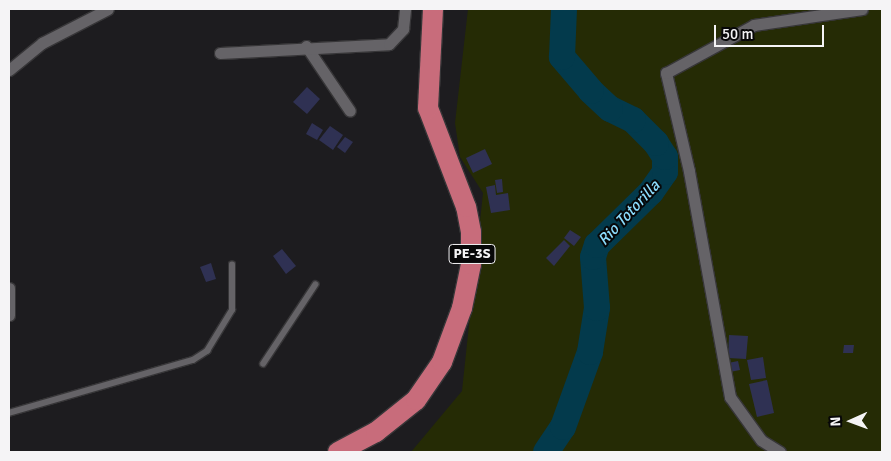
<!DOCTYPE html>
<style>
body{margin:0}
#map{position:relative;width:891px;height:461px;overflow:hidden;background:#1d1c1f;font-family:Signika,sans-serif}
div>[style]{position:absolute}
.green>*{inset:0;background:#252b05}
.river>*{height:26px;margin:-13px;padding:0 13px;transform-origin:13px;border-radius:13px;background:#033a4c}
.building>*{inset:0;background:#2f3153}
.roads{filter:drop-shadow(1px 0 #373638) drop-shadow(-1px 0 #373638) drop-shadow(0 1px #373638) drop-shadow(0 -1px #373638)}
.service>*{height:5.5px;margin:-2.75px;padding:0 2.75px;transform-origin:2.75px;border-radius:2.75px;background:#656367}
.minor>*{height:11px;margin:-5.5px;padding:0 5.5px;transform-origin:5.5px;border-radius:5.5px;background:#656367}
.trunk>*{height:20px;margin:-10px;padding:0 10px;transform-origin:10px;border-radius:10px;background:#c86c7b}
span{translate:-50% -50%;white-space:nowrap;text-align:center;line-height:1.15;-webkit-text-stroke:4px #070708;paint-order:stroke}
.shield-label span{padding:1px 4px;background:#070708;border:1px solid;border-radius:4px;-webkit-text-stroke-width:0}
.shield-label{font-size:14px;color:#f5f4f6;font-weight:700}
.water-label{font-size:16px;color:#8bdbfc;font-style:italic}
.frame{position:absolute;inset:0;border:10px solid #f5f4f6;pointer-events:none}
.north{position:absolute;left:826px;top:396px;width:50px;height:50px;-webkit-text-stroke:4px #070708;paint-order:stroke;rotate:268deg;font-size:14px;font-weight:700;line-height:20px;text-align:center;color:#f5f4f6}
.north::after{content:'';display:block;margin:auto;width:18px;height:22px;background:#f5f4f6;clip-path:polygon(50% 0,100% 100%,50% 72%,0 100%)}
.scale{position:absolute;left:714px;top:25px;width:110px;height:22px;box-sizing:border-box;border:2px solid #f5f4f6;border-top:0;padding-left:6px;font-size:15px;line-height:18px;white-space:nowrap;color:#f5f4f6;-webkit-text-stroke:4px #070708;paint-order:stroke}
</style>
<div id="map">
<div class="green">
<i style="clip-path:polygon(468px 9px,882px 9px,882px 452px,411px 452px,462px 391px,483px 193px,460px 157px,455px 123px)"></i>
</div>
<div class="river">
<i style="left:546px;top:452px;width:30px;rotate:-56deg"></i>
<i style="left:563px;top:427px;width:80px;rotate:-70.2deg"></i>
<i style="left:590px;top:352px;width:45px;rotate:-81deg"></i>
<i style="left:597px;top:308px;width:51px;rotate:-94.5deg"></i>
<i style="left:593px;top:257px;width:13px;rotate:-72deg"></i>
<i style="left:597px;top:245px;width:76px;rotate:-44.5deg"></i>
<i style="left:651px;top:192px;width:24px;rotate:-55deg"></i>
<i style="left:665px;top:172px;width:15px;rotate:-90deg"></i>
<i style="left:665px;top:157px;width:17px;rotate:-123deg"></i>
<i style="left:656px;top:143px;width:33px;rotate:-135deg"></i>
<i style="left:633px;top:120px;width:25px;rotate:-154deg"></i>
<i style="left:610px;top:109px;width:26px;rotate:-137deg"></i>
<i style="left:591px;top:91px;width:45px;rotate:-130.5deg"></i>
<i style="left:562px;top:57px;width:48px;rotate:-87.6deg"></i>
</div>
<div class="building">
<i style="clip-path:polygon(307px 87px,320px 99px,307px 114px,293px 102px)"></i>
<i style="clip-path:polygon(312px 123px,323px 130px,317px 140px,306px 134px)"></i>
<i style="clip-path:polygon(330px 126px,343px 135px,333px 150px,319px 140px)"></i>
<i style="clip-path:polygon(345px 137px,353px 142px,345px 153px,337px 147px)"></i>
<i style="clip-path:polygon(485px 149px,492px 164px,473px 173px,466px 158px)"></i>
<i style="clip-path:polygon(502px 179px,503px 192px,497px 193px,495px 180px)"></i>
<i style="clip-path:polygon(495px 185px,496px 195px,508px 193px,510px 210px,491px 213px,486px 187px)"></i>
<i style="clip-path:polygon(570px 230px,581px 237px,574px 246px,564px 238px)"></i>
<i style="clip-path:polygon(564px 240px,570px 246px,554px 266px,546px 258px)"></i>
<i style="clip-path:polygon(282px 249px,296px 266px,286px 274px,273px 256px)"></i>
<i style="clip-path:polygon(211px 263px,216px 279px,206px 282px,200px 267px)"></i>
<i style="clip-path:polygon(729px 335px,748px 336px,746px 359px,728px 358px)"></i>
<i style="clip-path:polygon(844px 345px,854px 345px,853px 353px,843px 353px)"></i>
<i style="clip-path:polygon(763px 357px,766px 378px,751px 380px,747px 360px)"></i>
<i style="clip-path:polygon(738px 361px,740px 370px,730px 372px,728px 363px)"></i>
<i style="clip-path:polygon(767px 380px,774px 413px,757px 417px,749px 384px)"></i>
</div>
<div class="roads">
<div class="service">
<i style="left:263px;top:364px;width:95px;rotate:-56.6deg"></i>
<i style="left:9px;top:413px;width:191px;rotate:-16.1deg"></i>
<i style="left:193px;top:360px;width:17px;rotate:-33deg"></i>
<i style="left:207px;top:351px;width:48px;rotate:-58.6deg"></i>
<i style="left:232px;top:310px;width:45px;rotate:-90deg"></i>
</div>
<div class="minor">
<i style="left:306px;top:46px;width:78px;rotate:55.9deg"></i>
<i style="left:220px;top:53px;width:169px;rotate:-3deg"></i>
<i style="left:389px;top:44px;width:21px;rotate:-47deg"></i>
<i style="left:403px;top:29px;width:20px;rotate:-84deg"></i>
<i style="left:9px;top:70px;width:43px;rotate:-39.3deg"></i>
<i style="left:42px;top:43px;width:74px;rotate:-27.3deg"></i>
<i style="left:9px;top:288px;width:27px;rotate:90deg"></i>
<i style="left:780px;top:452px;width:22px;rotate:-148deg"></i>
<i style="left:761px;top:440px;width:53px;rotate:-125.8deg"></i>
<i style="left:730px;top:397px;width:230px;rotate:-100.3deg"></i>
<i style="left:689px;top:171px;width:101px;rotate:-103.2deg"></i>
<i style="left:666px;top:73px;width:100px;rotate:-28.6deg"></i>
<i style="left:754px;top:25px;width:109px;rotate:-8.4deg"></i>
</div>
<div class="trunk">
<i style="left:338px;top:452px;width:43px;rotate:-27.8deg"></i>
<i style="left:376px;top:432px;width:51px;rotate:-38.7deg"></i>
<i style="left:416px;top:400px;width:46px;rotate:-55.6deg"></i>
<i style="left:442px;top:362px;width:58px;rotate:-69.7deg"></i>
<i style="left:462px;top:308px;width:45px;rotate:-78.4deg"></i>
<i style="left:471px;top:264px;width:32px;rotate:-90deg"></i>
<i style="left:471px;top:232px;width:25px;rotate:-101deg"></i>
<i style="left:466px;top:207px;width:106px;rotate:-111deg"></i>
<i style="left:428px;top:108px;width:99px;rotate:-87.1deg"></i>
</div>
</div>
<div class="shield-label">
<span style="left:472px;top:254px">PE-3S</span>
</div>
<div class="water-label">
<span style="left:629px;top:213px;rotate:-47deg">Rio Totorilla</span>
</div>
<div class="frame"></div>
<div class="north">N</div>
<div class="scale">50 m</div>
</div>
